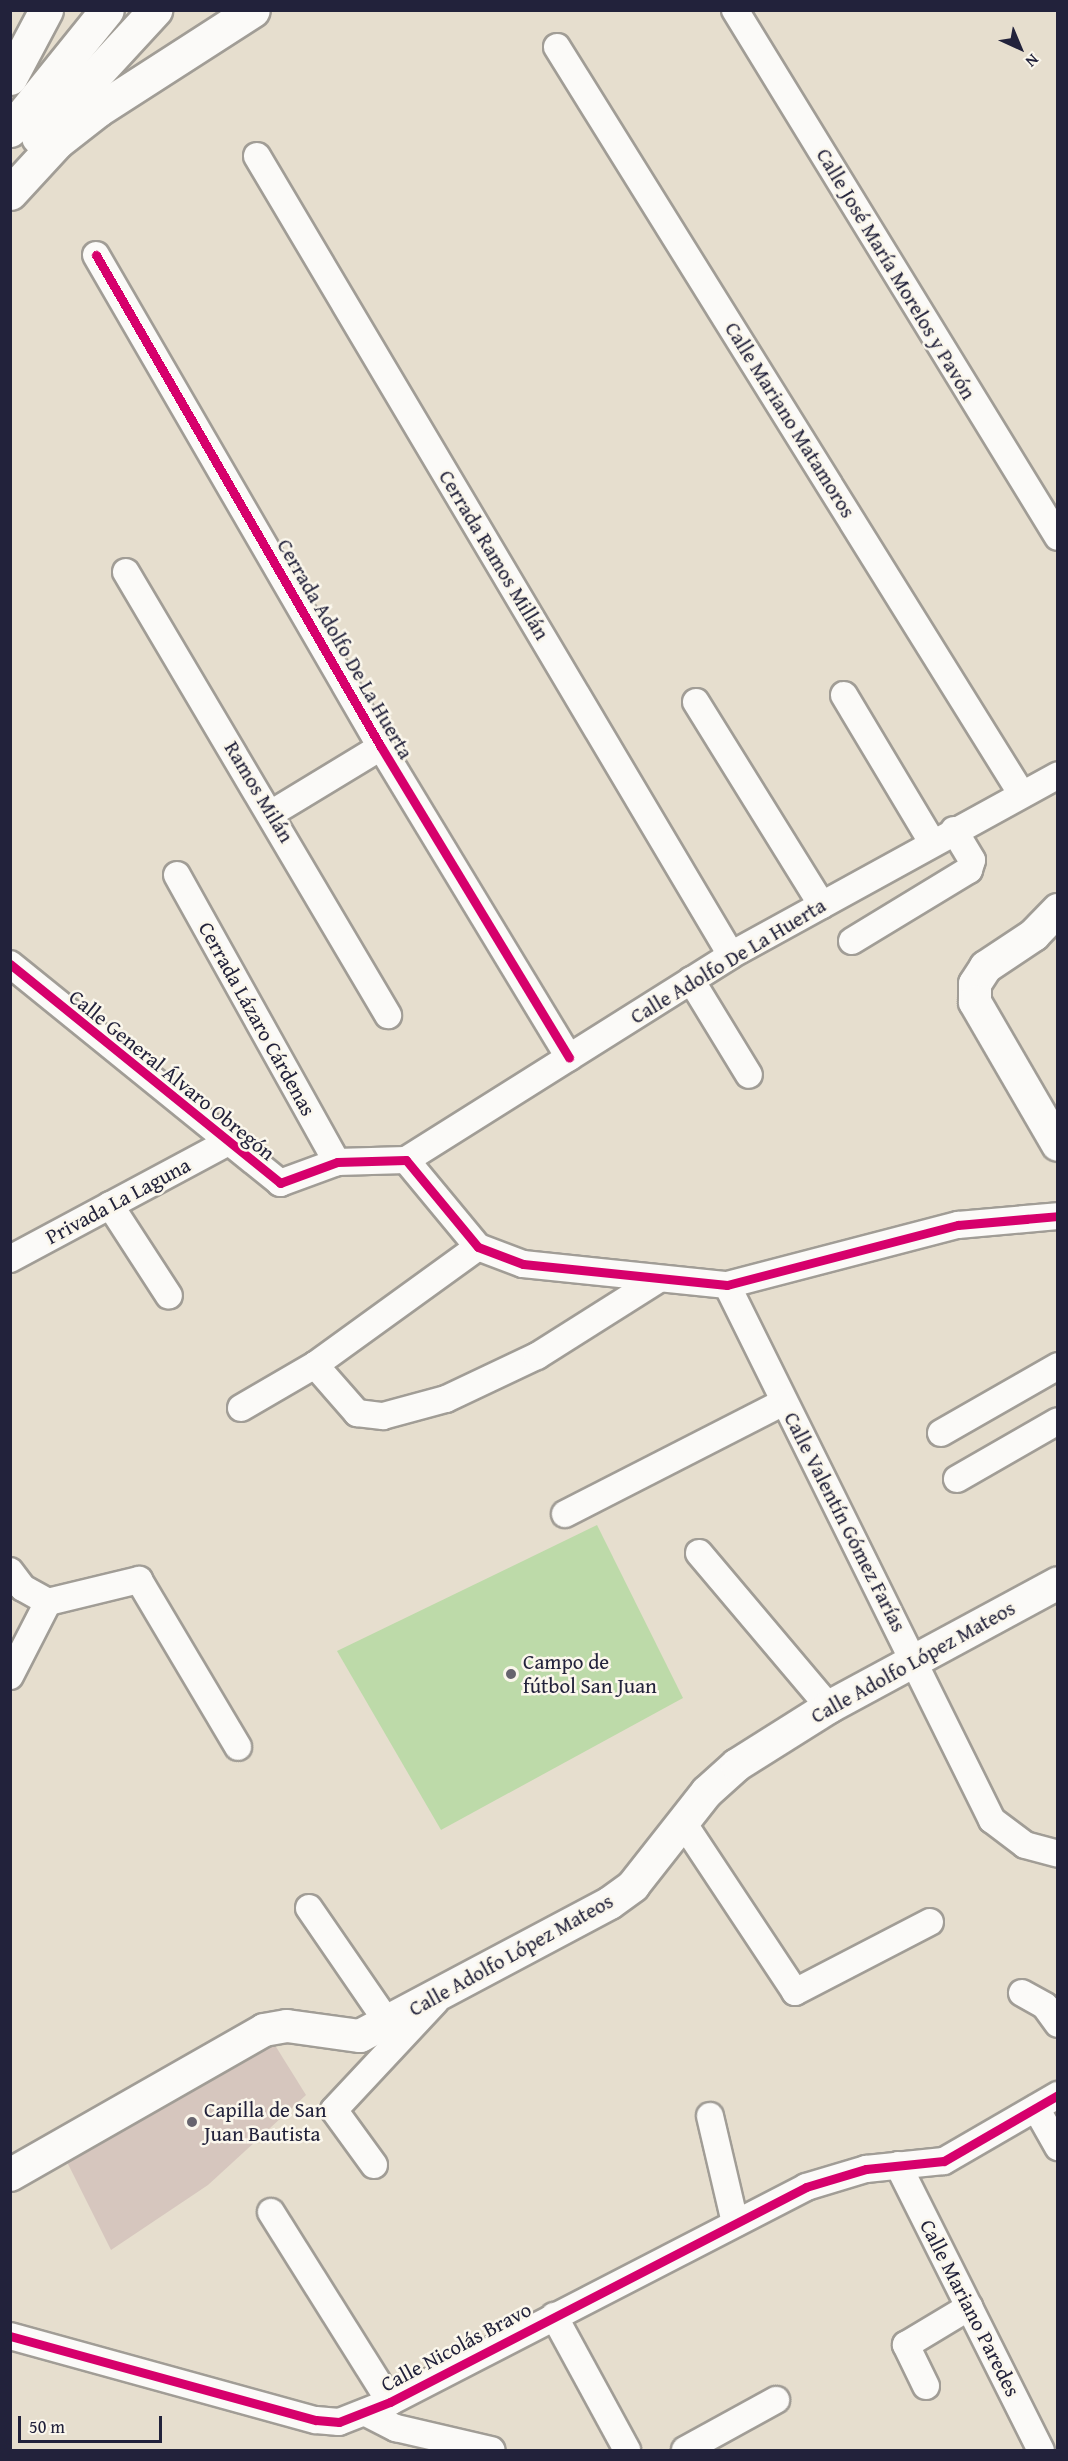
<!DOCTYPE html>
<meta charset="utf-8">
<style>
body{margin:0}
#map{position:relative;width:1068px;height:2461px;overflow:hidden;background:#e6dece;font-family:"Gentium Book Plus",serif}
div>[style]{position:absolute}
.green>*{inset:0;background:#bddaa9}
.building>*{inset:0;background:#d6c6be}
.roads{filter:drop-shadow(2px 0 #a19d96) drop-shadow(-2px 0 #a19d96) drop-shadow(0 2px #a19d96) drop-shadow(0 -2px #a19d96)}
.minor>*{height:26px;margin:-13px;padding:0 13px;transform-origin:13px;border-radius:13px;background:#fbfaf8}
.major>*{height:32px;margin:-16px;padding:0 16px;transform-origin:16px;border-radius:16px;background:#fbfaf8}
.highway>*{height:33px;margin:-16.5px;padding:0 16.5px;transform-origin:16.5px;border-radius:16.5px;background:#fbfaf8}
.cycleway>*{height:9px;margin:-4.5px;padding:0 4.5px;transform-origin:4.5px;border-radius:4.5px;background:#d6006c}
.dots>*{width:16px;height:16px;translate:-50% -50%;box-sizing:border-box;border:3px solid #fbf7ec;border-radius:50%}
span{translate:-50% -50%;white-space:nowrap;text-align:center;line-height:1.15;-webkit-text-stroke:5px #fbf7ec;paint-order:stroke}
.street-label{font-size:21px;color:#22223b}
.poi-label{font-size:21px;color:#22223b}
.left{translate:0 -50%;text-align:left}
.frame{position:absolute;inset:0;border:12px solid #22223b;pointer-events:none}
.north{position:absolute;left:990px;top:18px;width:60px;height:60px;-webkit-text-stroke:4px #fbf7ec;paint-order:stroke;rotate:136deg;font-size:16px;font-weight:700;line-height:24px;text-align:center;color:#22223b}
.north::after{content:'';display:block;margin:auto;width:21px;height:27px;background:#22223b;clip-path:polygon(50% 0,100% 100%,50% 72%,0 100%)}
.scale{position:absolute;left:18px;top:2416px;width:144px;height:27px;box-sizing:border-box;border:3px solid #22223b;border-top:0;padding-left:8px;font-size:18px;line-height:21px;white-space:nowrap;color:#22223b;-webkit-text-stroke:4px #fbf7ec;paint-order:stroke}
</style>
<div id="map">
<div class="green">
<i style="clip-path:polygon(597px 1525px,683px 1698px,441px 1830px,337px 1651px)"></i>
</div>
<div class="building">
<i style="clip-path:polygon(273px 2042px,306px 2095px,208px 2185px,111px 2250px,61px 2150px)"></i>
</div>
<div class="roads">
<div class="minor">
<i style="left:735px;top:10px;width:618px;rotate:58.5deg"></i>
<i style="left:557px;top:47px;width:879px;rotate:58.12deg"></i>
<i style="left:257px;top:156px;width:929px;rotate:59.32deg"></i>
<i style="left:96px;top:255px;width:569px;rotate:59.92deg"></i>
<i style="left:381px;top:747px;width:363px;rotate:58.8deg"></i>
<i style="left:126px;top:572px;width:515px;rotate:59.4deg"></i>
<i style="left:844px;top:695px;width:171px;rotate:59.1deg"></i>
<i style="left:696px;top:702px;width:239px;rotate:58.2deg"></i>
<i style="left:272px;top:813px;width:127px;rotate:-31.2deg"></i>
<i style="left:177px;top:875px;width:329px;rotate:60.9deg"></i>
<i style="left:852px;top:941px;width:137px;rotate:-31.3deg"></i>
<i style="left:969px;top:870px;width:10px;rotate:-73deg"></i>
<i style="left:972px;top:860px;width:35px;rotate:-121deg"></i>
<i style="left:10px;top:964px;width:348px;rotate:39deg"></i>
<i style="left:280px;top:1183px;width:61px;rotate:-20.2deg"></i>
<i style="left:337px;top:1162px;width:69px;rotate:-1.7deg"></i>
<i style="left:406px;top:1160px;width:113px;rotate:50.4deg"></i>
<i style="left:478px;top:1247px;width:48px;rotate:20.7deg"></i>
<i style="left:523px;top:1264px;width:205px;rotate:5.9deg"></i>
<i style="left:727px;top:1285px;width:239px;rotate:-14.6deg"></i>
<i style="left:958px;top:1225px;width:100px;rotate:-5.1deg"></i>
<i style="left:691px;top:980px;width:111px;rotate:58.6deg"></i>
<i style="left:406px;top:1160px;width:384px;rotate:-32.2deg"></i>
<i style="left:731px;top:955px;width:373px;rotate:-28.8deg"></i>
<i style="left:110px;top:1205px;width:108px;rotate:57deg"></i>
<i style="left:10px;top:1259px;width:245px;rotate:-28.2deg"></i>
<i style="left:727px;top:1285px;width:597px;rotate:63.65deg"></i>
<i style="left:992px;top:1820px;width:41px;rotate:37.1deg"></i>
<i style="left:1025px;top:1845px;width:34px;rotate:15deg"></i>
<i style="left:315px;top:1365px;width:64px;rotate:48.8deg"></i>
<i style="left:357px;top:1413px;width:26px;rotate:7deg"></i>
<i style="left:383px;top:1416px;width:65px;rotate:-15.1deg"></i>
<i style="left:446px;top:1399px;width:101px;rotate:-25.3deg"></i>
<i style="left:537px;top:1356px;width:142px;rotate:-32.3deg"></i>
<i style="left:241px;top:1408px;width:86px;rotate:-30.2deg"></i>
<i style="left:315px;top:1365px;width:201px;rotate:-35.9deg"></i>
<i style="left:941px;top:1433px;width:135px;rotate:-29.8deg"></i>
<i style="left:957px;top:1479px;width:116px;rotate:-29.9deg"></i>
<i style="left:565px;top:1514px;width:246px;rotate:-27.1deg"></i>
<i style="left:699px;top:1553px;width:202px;rotate:49.8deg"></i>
<i style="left:10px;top:1571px;width:21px;rotate:53deg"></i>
<i style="left:23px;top:1588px;width:29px;rotate:29deg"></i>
<i style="left:48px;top:1602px;width:94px;rotate:-13.6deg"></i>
<i style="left:139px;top:1580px;width:194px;rotate:59.3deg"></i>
<i style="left:10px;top:1676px;width:83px;rotate:-62.8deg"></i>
<i style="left:682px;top:1821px;width:205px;rotate:56.5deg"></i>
<i style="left:795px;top:1992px;width:152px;rotate:-27.4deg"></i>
<i style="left:309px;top:1908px;width:140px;rotate:55.5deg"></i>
<i style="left:1022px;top:1993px;width:26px;rotate:29deg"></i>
<i style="left:1045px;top:2006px;width:22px;rotate:54deg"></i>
<i style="left:1036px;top:2108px;width:45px;rotate:60.6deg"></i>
<i style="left:710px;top:2116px;width:110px;rotate:76.8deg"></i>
<i style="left:374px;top:2165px;width:68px;rotate:-126deg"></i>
<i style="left:334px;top:2110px;width:148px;rotate:-46.9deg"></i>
<i style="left:898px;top:2165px;width:319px;rotate:63.4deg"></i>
<i style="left:271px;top:2212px;width:224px;rotate:57.9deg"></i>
<i style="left:554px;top:2316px;width:153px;rotate:61.4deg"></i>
<i style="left:10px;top:2336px;width:317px;rotate:15.4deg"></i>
<i style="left:316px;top:2420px;width:23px;rotate:5deg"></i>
<i style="left:339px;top:2422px;width:55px;rotate:-21.4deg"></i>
<i style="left:390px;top:2402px;width:468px;rotate:-27.3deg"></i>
<i style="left:806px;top:2187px;width:63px;rotate:-16.7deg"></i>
<i style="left:866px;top:2169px;width:78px;rotate:-5.9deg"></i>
<i style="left:944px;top:2161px;width:132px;rotate:-30.1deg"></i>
<i style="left:926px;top:2386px;width:46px;rotate:-116deg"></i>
<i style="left:906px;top:2345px;width:74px;rotate:-31.1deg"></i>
<i style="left:366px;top:2413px;width:34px;rotate:27deg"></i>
<i style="left:396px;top:2428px;width:98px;rotate:13deg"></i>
<i style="left:685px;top:2450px;width:104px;rotate:-28.8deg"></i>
</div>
<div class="major">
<i style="left:1058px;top:910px;width:35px;rotate:134deg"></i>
<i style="left:1034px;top:935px;width:58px;rotate:146.3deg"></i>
<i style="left:986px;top:967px;width:20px;rotate:123deg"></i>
<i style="left:975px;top:984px;width:18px;rotate:90deg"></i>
<i style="left:975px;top:1002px;width:165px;rotate:59.9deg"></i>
<i style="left:10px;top:2175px;width:292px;rotate:-29.7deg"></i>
<i style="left:264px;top:2030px;width:23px;rotate:-10deg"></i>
<i style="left:287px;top:2026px;width:74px;rotate:7.8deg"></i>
<i style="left:360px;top:2036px;width:283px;rotate:-28deg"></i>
<i style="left:610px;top:1903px;width:29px;rotate:-36deg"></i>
<i style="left:633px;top:1886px;width:120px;rotate:-51.8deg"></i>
<i style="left:707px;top:1792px;width:40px;rotate:-42deg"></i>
<i style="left:737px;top:1765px;width:109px;rotate:-32.2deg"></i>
<i style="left:829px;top:1707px;width:260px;rotate:-28.4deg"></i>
</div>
<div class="highway">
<i style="left:10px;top:78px;width:77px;rotate:-62.1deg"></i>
<i style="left:10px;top:130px;width:154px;rotate:-51.1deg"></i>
<i style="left:38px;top:137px;width:173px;rotate:-47.3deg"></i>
<i style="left:10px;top:193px;width:69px;rotate:-47.3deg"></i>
<i style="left:57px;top:142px;width:52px;rotate:-38deg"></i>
<i style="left:98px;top:110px;width:184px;rotate:-32.8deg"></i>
</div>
</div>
<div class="cycleway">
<i style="left:96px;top:255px;width:569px;rotate:59.92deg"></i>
<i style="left:381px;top:747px;width:363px;rotate:58.8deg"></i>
<i style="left:10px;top:964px;width:348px;rotate:39deg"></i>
<i style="left:280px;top:1183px;width:61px;rotate:-20.2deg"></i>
<i style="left:337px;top:1162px;width:69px;rotate:-1.7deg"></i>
<i style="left:406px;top:1160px;width:113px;rotate:50.4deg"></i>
<i style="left:478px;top:1247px;width:48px;rotate:20.7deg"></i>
<i style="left:523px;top:1264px;width:205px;rotate:5.9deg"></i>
<i style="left:727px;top:1285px;width:239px;rotate:-14.6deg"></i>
<i style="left:958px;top:1225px;width:100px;rotate:-5.1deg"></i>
<i style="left:10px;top:2336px;width:317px;rotate:15.4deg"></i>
<i style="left:316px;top:2420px;width:23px;rotate:5deg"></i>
<i style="left:339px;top:2422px;width:55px;rotate:-21.4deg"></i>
<i style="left:390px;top:2402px;width:468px;rotate:-27.3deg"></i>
<i style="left:806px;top:2187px;width:63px;rotate:-16.7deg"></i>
<i style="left:866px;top:2169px;width:78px;rotate:-5.9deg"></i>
<i style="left:944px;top:2161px;width:132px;rotate:-30.1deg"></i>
</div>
<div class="dots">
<i style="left:511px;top:1674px;background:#67646e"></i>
<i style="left:192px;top:2122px;background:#67646e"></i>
</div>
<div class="street-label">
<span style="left:896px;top:274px;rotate:59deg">Calle José María Morelos y Pavón</span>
<span style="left:790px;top:420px;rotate:58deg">Calle Mariano Matamoros</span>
<span style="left:494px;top:555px;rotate:59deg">Cerrada Ramos Millán</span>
<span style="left:345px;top:649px;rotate:60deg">Cerrada Adolfo De La Huerta</span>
<span style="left:259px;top:792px;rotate:59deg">Ramos Milán</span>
<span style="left:728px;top:961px;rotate:-31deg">Calle Adolfo De La Huerta</span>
<span style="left:257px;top:1019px;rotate:61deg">Cerrada Lázaro Cárdenas</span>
<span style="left:172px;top:1075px;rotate:39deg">Calle General Álvaro Obregón</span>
<span style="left:118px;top:1201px;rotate:-28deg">Privada La Laguna</span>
<span style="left:845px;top:1522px;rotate:63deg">Calle Valentín Gómez Farías</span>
<span style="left:913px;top:1662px;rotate:-29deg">Calle Adolfo López Mateos</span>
<span style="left:511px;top:1955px;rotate:-29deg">Calle Adolfo López Mateos</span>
<span style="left:970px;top:2308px;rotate:63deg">Calle Mariano Paredes</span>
<span style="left:456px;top:2347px;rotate:-28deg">Calle Nicolás Bravo</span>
</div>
<div class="poi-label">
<span class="left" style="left:523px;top:1674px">Campo de<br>fútbol San Juan</span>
<span class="left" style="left:204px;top:2122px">Capilla de San<br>Juan Bautista</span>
</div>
<div class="frame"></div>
<div class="north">N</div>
<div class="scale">50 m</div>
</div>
